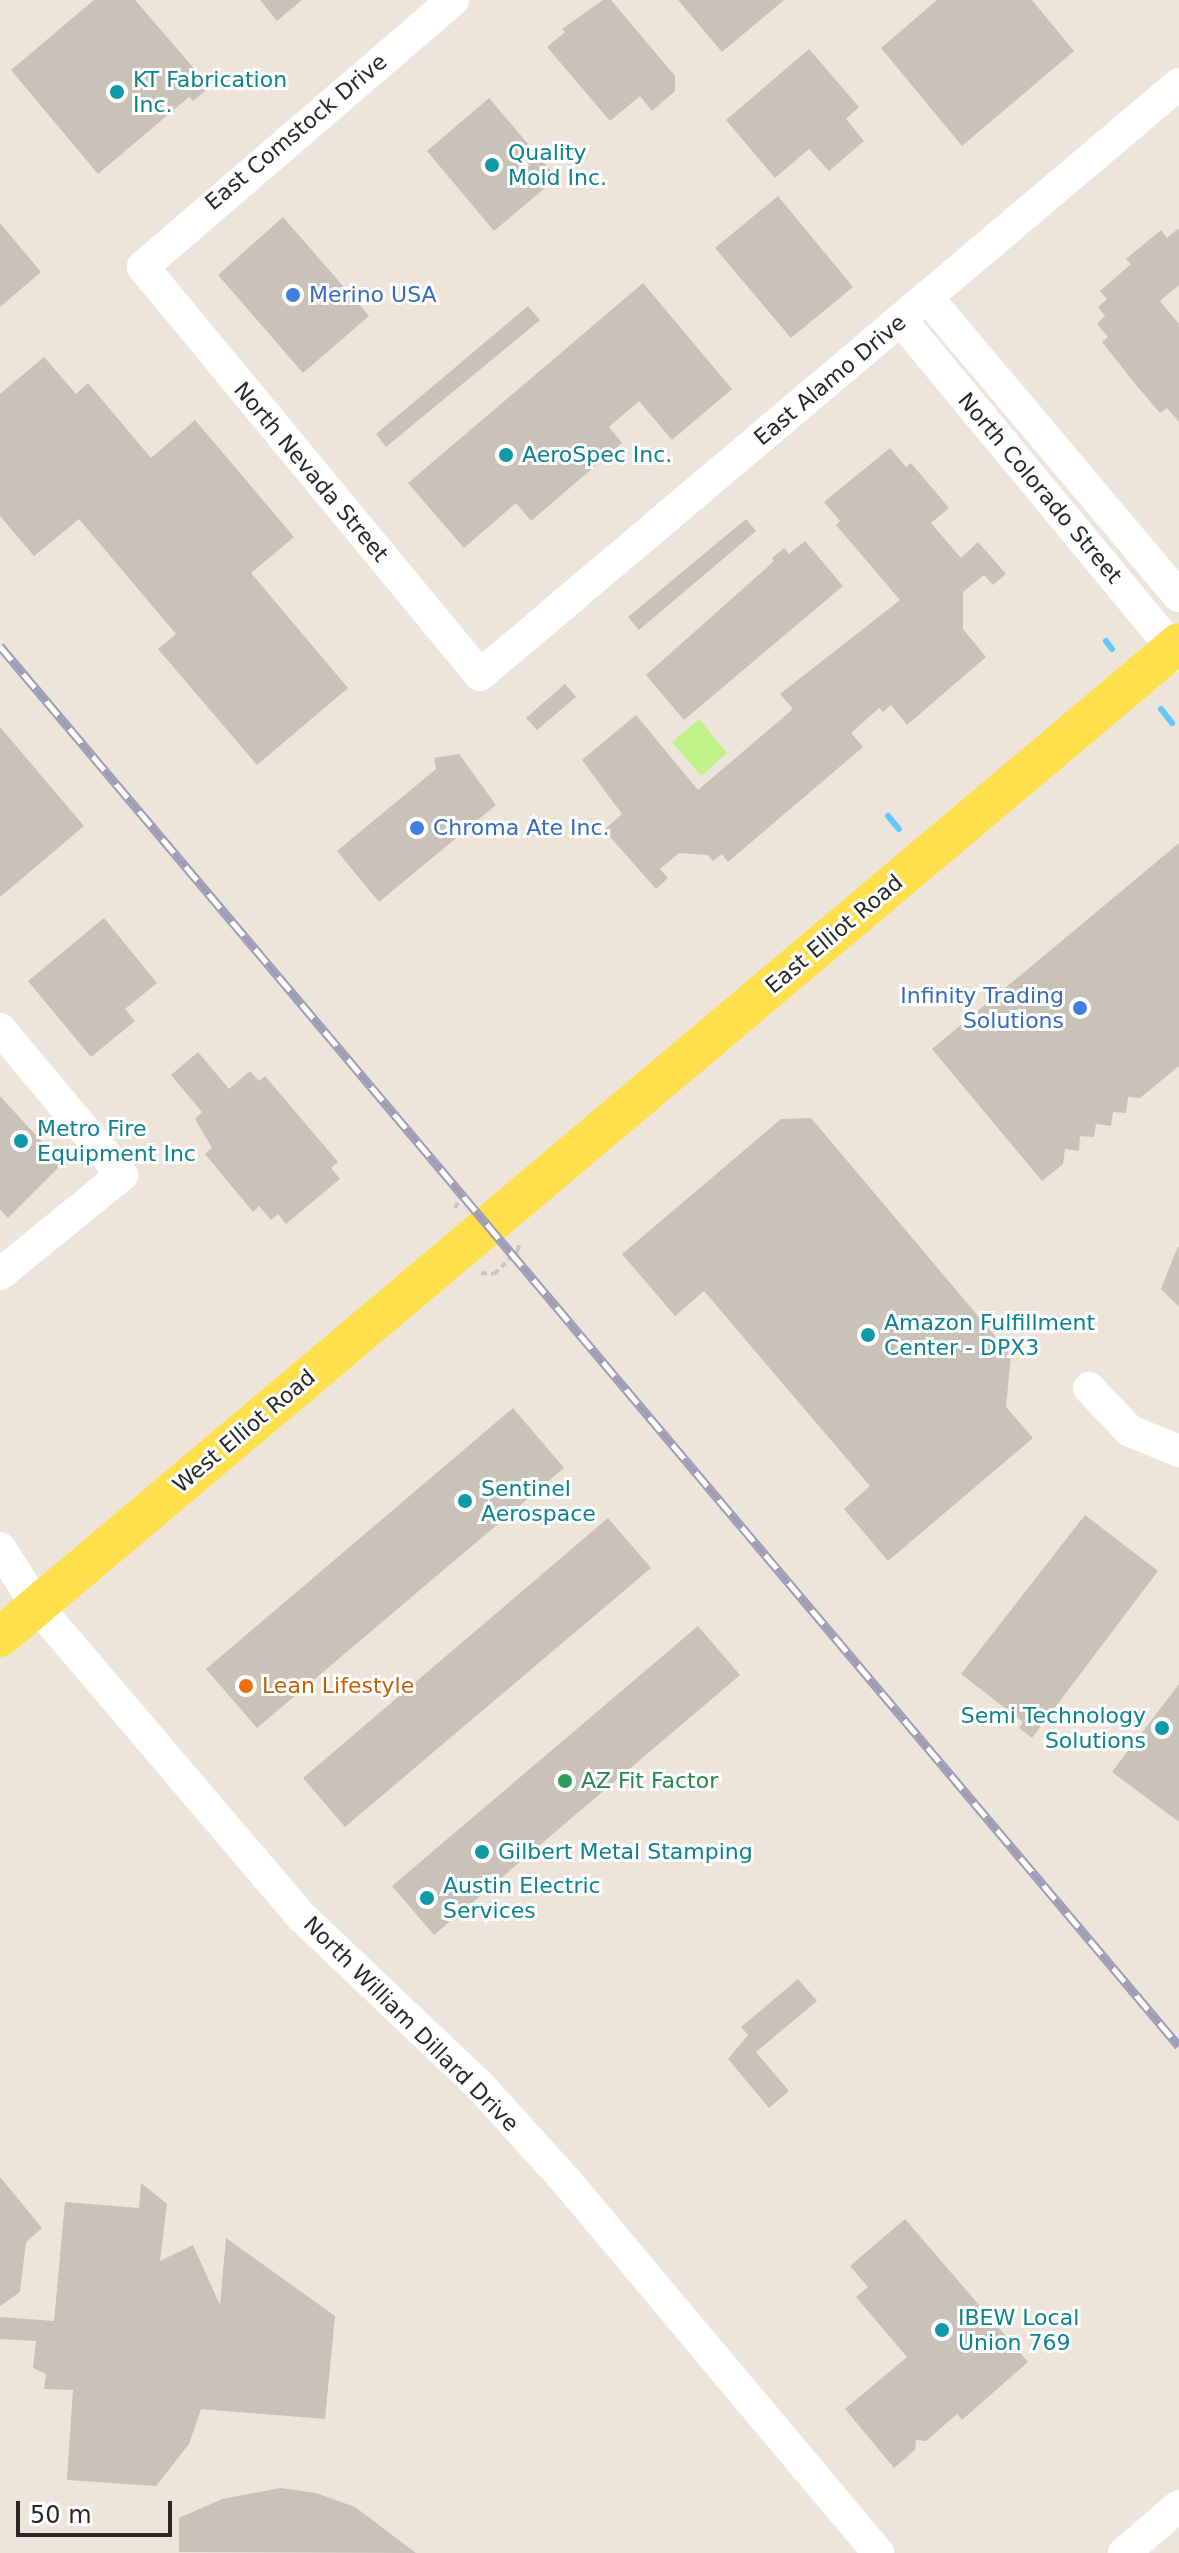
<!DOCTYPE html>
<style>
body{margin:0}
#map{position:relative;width:1179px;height:2553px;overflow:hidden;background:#ede5d9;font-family:"DejaVu Sans",sans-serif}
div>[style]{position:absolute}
.pitch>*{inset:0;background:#c0f28a}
.stream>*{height:6px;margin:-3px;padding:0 3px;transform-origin:3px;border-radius:3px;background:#60cafb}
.building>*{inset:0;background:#c8c2b9}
.path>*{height:4px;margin-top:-2px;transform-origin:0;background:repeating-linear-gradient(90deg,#c7c7c7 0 6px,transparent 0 10px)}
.minor>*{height:32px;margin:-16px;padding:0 16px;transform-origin:16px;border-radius:16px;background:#fff}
.major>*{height:40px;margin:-20px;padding:0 20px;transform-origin:20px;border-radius:20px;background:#ffdf4c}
.rail>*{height:9px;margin-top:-4.5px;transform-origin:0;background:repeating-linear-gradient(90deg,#fff 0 18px,#9b9eb6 0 36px);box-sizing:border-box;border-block:2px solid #9b9eb6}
.dots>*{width:22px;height:22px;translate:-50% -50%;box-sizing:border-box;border:4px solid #fff;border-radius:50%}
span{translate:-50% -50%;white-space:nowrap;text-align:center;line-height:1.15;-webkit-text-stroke:6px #fff;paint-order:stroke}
.culture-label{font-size:22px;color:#0d838f}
.left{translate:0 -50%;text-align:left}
.right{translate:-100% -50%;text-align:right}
.street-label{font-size:22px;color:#292929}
.shop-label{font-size:22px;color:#366cbe}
.food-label{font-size:22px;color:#c56008}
.leisure-label{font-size:22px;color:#27864d}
.scale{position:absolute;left:16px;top:2501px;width:156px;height:36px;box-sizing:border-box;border:4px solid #292929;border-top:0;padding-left:10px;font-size:24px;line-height:28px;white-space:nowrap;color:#292929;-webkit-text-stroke:6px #fff;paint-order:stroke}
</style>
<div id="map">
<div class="pitch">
<i style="clip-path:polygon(699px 719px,727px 753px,701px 776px,672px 742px)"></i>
</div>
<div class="stream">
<i style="left:1106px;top:641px;width:10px;rotate:53deg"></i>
<i style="left:1161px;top:709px;width:18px;rotate:52deg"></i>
<i style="left:888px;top:816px;width:17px;rotate:50deg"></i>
</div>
<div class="building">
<i style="clip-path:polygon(94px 0,135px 0,210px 87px,193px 101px,189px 97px,98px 174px,11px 70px)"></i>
<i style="clip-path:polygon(260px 0,302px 0,277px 21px)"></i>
<i style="clip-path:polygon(603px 0,611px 0,675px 76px,675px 91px,652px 111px,640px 96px,610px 121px,547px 47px,565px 32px,562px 29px)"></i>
<i style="clip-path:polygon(678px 0,784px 0,722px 52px)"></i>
<i style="clip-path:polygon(937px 0,1032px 0,1074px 51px,962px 146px,881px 48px)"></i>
<i style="clip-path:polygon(809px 49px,859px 107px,846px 119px,864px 141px,829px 171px,809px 149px,775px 178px,726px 120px)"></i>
<i style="clip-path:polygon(489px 98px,557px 178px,494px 231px,427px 151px)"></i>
<i style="clip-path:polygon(778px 196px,853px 287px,791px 338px,715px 248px)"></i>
<i style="clip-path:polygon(283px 217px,369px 316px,303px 373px,218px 275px)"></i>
<i style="clip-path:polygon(0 223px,41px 272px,0 307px)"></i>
<i style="clip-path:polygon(1179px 228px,1179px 285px,1160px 301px,1179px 324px,1179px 422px,1167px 408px,1160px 413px,1137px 386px,1102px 342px,1108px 337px,1097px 324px,1105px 316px,1098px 307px,1107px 299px,1100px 291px,1131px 264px,1126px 259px,1161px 230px,1167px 238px)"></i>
<i style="clip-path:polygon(643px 283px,732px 389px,672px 440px,639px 401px,609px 427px,622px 443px,531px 521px,516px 503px,464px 548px,408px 483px)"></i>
<i style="clip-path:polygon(528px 306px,540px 320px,386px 447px,376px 434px)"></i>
<i style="clip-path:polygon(44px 357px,76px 394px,88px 383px,151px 458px,195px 420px,294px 537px,251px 573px,348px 688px,257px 765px,158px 649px,176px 634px,79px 519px,34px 556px,0 516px,0 394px)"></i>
<i style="clip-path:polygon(890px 448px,906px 467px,911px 463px,949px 508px,931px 523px,961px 558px,978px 542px,1006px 574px,993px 585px,984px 575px,963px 592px,963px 629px,986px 657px,907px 725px,891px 705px,883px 712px,879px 708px,851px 733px,863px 747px,728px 862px,722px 854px,713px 861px,708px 855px,679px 853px,660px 869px,668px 878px,656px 889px,604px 830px,622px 814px,582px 760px,636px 715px,698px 790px,793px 709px,780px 694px,900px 600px,836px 525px,840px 521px,824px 502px)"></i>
<i style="clip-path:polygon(746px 519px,756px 531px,639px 630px,628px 617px)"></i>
<i style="clip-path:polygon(805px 541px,843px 586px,684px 720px,646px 675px,774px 561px,772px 558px,784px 548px,789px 554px)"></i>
<i style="clip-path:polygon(565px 684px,576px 697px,537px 730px,526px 718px)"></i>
<i style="clip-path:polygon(0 727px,84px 826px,0 897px)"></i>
<i style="clip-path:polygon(459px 754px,496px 805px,379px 902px,337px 851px,436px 769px,434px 758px)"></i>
<i style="clip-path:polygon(1179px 843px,1179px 1066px,1140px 1098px,1128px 1097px,1126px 1113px,1113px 1112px,1111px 1126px,1096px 1124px,1094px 1137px,1080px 1136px,1079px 1151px,1065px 1149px,1063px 1164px,1042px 1181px,932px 1049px)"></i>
<i style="clip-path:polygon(104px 918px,157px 983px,125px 1009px,135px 1021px,91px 1057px,28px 981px)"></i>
<i style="clip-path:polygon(198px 1052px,229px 1089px,250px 1071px,259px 1081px,265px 1076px,338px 1162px,331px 1168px,340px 1179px,286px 1224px,278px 1214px,271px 1220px,259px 1206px,253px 1212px,205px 1154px,212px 1148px,195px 1119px,202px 1112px,171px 1075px)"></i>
<i style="clip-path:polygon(0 1096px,62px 1164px,8px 1218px,0 1209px)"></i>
<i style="clip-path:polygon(811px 1118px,1011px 1355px,1006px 1407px,1033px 1438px,888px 1561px,844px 1509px,870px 1486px,704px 1291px,675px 1316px,622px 1254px,781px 1119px)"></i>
<i style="clip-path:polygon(1178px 1246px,1179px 1247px,1179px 1307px,1161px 1289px)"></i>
<i style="clip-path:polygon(513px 1408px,564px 1468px,257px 1728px,206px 1669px)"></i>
<i style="clip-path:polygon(1085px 1515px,1158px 1571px,1032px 1738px,1019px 1728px,1023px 1722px,961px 1674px)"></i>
<i style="clip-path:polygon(608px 1518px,651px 1568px,345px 1827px,303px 1778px)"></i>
<i style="clip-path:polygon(698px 1626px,740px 1675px,434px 1935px,392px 1886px)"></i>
<i style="clip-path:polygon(1179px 1684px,1179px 1822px,1112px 1772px)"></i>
<i style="clip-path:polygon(798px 1979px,817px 2001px,756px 2052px,789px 2091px,769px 2108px,728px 2059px,748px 2035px,741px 2027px)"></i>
<i style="clip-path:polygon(0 2177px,42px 2228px,26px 2242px,20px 2292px,0 2306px)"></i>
<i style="clip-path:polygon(141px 2183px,167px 2204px,160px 2261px,193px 2245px,220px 2305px,226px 2238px,335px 2316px,325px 2419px,201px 2409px,189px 2444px,156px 2486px,67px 2480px,73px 2390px,44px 2389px,46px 2374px,33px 2368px,36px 2341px,0 2339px,0 2317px,54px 2321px,65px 2202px,139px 2208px)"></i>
<i style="clip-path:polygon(905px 2219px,1028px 2362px,962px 2420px,957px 2414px,926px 2441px,916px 2440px,915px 2450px,894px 2468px,845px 2409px,907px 2357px,856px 2297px,868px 2287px,850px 2266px)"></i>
<i style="clip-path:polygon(280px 2488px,316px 2493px,355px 2507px,416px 2553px,179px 2552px,179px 2518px,222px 2499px)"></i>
</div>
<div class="path">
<i style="left:455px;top:1208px;width:10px;rotate:-61deg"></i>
<i style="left:481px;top:1273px;width:13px;rotate:4deg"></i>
<i style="left:494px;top:1274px;width:33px;rotate:-44deg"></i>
<i style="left:518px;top:1251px;width:8px;rotate:-83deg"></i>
</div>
<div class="minor">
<i style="left:453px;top:0;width:409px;rotate:139.3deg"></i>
<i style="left:143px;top:267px;width:529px;rotate:50.44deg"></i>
<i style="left:480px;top:675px;width:915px;rotate:-40.21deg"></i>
<i style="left:927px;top:297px;width:391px;rotate:49.9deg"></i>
<i style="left:901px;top:320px;width:436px;rotate:50.4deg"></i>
<i style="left:0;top:1029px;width:190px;rotate:50.1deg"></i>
<i style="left:122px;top:1175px;width:157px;rotate:140.9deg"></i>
<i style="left:1089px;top:1388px;width:59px;rotate:46.4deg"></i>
<i style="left:1130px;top:1431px;width:53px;rotate:22.2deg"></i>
<i style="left:0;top:1548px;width:69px;rotate:57.5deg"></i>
<i style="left:37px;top:1606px;width:410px;rotate:49.6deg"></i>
<i style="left:303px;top:1918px;width:244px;rotate:43.5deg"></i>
<i style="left:480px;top:2086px;width:130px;rotate:47.8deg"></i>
<i style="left:567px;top:2182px;width:484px;rotate:50deg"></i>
<i style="left:1124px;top:2553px;width:72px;rotate:-40.5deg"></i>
</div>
<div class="major">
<i style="left:0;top:1637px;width:1542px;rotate:-40.13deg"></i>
</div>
<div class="rail">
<i style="left:0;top:646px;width:1830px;rotate:49.9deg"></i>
</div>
<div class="dots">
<i style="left:117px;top:92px;background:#0f9aa8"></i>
<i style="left:492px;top:165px;background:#0f9aa8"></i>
<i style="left:293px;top:295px;background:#3f7fe0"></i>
<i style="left:506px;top:455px;background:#0f9aa8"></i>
<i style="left:417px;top:828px;background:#3f7fe0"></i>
<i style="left:1080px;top:1008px;background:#3f7fe0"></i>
<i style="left:21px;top:1141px;background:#0f9aa8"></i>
<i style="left:868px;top:1335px;background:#0f9aa8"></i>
<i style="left:465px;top:1501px;background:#0f9aa8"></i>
<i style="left:246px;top:1686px;background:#e8710a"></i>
<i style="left:1162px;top:1728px;background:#0f9aa8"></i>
<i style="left:565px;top:1781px;background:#2e9e5b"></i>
<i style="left:482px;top:1852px;background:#0f9aa8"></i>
<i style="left:427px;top:1898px;background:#0f9aa8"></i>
<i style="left:942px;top:2330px;background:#0f9aa8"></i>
</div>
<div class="culture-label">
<span class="left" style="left:133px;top:92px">KT Fabrication<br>Inc.</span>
<span class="left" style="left:508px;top:165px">Quality<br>Mold Inc.</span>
<span class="left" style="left:522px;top:455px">AeroSpec Inc.</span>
<span class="left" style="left:37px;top:1141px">Metro Fire<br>Equipment Inc</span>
<span class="left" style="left:884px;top:1335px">Amazon Fulfillment<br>Center - DPX3</span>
<span class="left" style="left:481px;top:1501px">Sentinel<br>Aerospace</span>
<span class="right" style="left:1146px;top:1728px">Semi Technology<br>Solutions</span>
<span class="left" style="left:498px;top:1852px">Gilbert Metal Stamping</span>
<span class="left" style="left:443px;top:1898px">Austin Electric<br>Services</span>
<span class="left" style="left:958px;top:2330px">IBEW Local<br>Union 769</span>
</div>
<div class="street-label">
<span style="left:296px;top:132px;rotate:-40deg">East Comstock Drive</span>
<span style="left:830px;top:380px;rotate:-40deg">East Alamo Drive</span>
<span style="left:311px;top:472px;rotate:50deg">North Nevada Street</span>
<span style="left:1040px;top:488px;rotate:50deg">North Colorado Street</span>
<span style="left:834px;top:934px;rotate:-40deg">East Elliot Road</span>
<span style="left:244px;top:1431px;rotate:-40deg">West Elliot Road</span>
<span style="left:411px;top:2024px;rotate:45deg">North William Dillard Drive</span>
</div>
<div class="shop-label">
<span class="left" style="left:309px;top:295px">Merino USA</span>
<span class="left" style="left:433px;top:828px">Chroma Ate Inc.</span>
<span class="right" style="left:1064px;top:1008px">Infinity Trading<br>Solutions</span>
</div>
<div class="food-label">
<span class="left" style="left:262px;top:1686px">Lean Lifestyle</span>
</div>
<div class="leisure-label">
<span class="left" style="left:581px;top:1781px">AZ Fit Factor</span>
</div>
<div class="scale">50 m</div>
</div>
